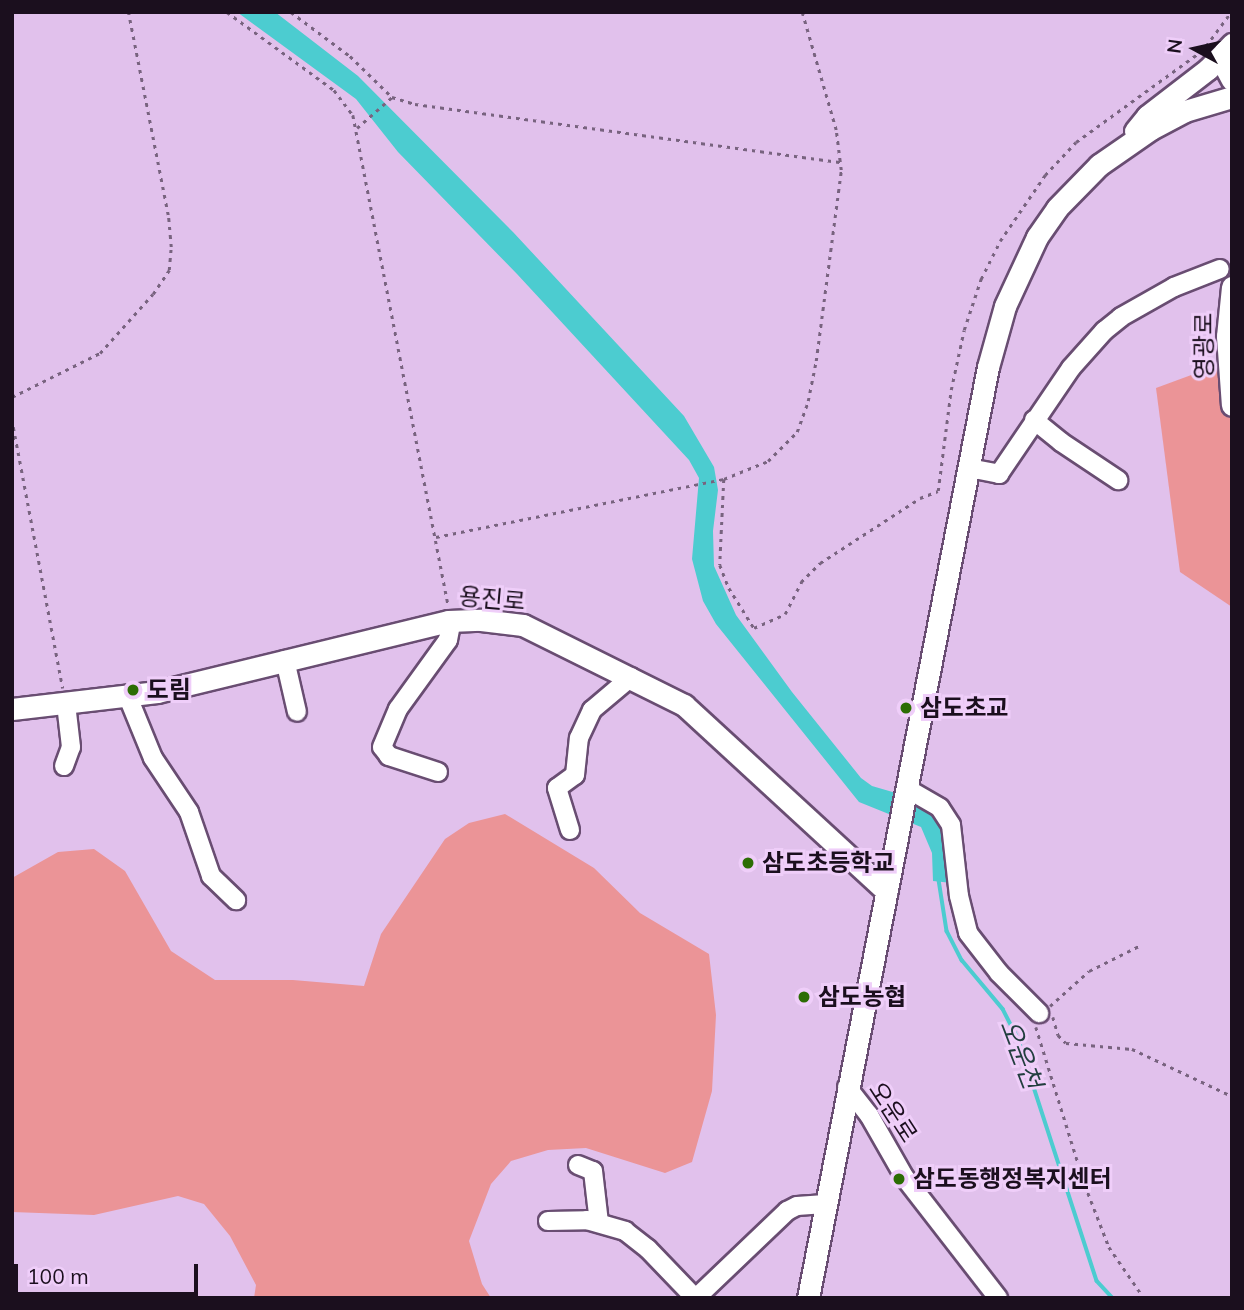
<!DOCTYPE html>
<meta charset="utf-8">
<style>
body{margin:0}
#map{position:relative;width:1244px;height:1310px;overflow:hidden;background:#e1c1ec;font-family:Mulish,"Noto Sans KR",sans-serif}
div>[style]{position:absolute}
.green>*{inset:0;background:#eb9497}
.water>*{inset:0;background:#4cccd0}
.stream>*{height:3.5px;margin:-1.75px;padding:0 1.75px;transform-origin:1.75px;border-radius:1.75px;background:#4cccd0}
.path>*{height:2.5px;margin-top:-1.25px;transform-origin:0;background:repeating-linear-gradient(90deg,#78637f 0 3.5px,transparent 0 8.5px)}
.roads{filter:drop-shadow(2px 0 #694d72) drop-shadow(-2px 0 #694d72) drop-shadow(0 2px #694d72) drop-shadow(0 -2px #694d72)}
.minor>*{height:18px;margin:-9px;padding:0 9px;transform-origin:9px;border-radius:9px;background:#fff}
.major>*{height:21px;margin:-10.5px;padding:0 10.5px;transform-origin:10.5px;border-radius:10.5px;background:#fff}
.dots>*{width:19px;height:19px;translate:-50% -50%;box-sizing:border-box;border:4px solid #efcef9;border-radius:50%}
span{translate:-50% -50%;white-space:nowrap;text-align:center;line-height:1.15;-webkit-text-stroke:6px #efcef9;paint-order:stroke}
.street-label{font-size:24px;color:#1b0f1e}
.poi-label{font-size:24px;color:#1b0f1e;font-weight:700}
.left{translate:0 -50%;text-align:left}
.water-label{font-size:26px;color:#223e3f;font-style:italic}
.frame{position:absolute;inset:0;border:14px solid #1b0f1e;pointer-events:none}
.north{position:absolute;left:1160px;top:14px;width:70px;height:70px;-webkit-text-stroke:5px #efcef9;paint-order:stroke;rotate:278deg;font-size:19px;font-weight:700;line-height:28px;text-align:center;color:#1b0f1e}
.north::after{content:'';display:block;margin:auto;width:24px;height:32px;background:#1b0f1e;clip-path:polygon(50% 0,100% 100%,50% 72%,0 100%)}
.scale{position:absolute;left:14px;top:1264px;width:184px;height:32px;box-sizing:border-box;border:4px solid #1b0f1e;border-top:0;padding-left:9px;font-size:21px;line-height:24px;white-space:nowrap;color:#1b0f1e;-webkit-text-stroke:5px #efcef9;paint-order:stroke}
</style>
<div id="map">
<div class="green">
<i style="clip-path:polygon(1232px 360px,1232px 607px,1180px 572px,1156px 388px)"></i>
<i style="clip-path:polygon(505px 814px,594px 868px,640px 913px,709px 954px,716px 1015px,712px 1091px,692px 1162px,665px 1173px,586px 1148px,548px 1150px,511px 1161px,491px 1184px,469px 1241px,482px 1284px,491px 1298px,254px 1298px,256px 1285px,230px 1236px,204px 1204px,178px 1196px,94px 1215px,12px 1212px,12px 878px,58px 852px,94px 849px,125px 871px,171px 951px,215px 980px,293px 980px,364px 986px,381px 934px,445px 839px,469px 823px)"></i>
</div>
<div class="water">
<i style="clip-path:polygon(237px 12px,275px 12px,358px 76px,513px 232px,684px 416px,714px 467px,718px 490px,713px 531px,714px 566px,736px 615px,792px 692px,861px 778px,872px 786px,920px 800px,932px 810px,946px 830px,952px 883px,933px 881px,932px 853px,921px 827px,859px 802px,716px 624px,703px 601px,692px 559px,699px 478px,689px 460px,517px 274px,398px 152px,356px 99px)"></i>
</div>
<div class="stream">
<i style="left:939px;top:880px;width:52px;rotate:81.1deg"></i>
<i style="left:947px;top:931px;width:33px;rotate:63deg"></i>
<i style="left:962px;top:960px;width:64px;rotate:50.1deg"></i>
<i style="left:1003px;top:1009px;width:36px;rotate:63deg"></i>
<i style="left:1019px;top:1041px;width:252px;rotate:72deg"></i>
<i style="left:1097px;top:1281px;width:23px;rotate:47deg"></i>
</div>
<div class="path">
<i style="left:227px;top:12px;width:132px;rotate:36.1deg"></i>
<i style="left:334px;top:90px;width:31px;rotate:53deg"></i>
<i style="left:353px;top:115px;width:497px;rotate:79deg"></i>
<i style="left:291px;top:12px;width:74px;rotate:36.7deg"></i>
<i style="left:350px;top:56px;width:59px;rotate:44.3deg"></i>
<i style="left:1206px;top:46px;width:42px;rotate:-53.7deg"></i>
<i style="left:357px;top:128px;width:47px;rotate:-41.5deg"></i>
<i style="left:392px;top:97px;width:24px;rotate:17deg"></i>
<i style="left:415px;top:104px;width:430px;rotate:7.8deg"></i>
<i style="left:12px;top:397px;width:98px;rotate:-26.6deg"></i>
<i style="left:100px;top:353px;width:79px;rotate:-48.1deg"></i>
<i style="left:153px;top:294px;width:29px;rotate:-56deg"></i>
<i style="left:169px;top:270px;width:23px;rotate:-85deg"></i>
<i style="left:171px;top:247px;width:32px;rotate:-95deg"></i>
<i style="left:168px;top:215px;width:207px;rotate:-101.1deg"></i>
<i style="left:12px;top:419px;width:274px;rotate:79.3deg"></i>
<i style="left:724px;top:479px;width:86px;rotate:92.7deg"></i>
<i style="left:720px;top:565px;width:25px;rotate:69deg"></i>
<i style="left:729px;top:588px;width:47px;rotate:58deg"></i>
<i style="left:754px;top:628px;width:34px;rotate:-24deg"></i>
<i style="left:785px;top:614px;width:36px;rotate:-63deg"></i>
<i style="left:801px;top:582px;width:27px;rotate:-45deg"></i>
<i style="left:820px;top:563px;width:119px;rotate:-33deg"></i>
<i style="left:920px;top:498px;width:19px;rotate:-21deg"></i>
<i style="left:938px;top:491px;width:102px;rotate:-82.7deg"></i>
<i style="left:951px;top:390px;width:61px;rotate:-77.8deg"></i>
<i style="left:964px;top:330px;width:54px;rotate:-71.6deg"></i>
<i style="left:981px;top:279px;width:42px;rotate:-63.4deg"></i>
<i style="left:1000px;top:241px;width:80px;rotate:-55.7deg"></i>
<i style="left:1045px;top:175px;width:45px;rotate:-46.8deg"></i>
<i style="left:1076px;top:142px;width:152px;rotate:-35.9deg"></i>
<i style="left:436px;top:537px;width:294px;rotate:-11.4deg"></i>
<i style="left:724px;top:479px;width:48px;rotate:-22.2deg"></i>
<i style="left:768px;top:461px;width:41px;rotate:-45deg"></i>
<i style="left:797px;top:432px;width:33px;rotate:-70deg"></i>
<i style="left:808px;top:401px;width:41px;rotate:-78.7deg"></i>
<i style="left:816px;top:361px;width:193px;rotate:-82.5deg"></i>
<i style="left:841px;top:170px;width:40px;rotate:-97.1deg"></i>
<i style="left:836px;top:130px;width:123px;rotate:-106.1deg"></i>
<i style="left:1050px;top:1006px;width:52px;rotate:-41.9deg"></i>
<i style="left:1089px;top:971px;width:56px;rotate:-26.6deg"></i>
<i style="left:1053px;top:1017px;width:19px;rotate:74deg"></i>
<i style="left:1058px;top:1035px;width:11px;rotate:45deg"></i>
<i style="left:1066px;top:1043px;width:66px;rotate:5.2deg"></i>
<i style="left:1132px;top:1049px;width:110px;rotate:25.2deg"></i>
<i style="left:1036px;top:1027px;width:165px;rotate:72.8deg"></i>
<i style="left:1085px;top:1185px;width:66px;rotate:68.8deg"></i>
<i style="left:1109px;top:1247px;width:62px;rotate:55.5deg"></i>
</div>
<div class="roads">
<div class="minor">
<i style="left:1034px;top:420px;width:35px;rotate:39deg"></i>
<i style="left:1061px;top:442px;width:69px;rotate:33.7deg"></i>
<i style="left:969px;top:468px;width:31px;rotate:11deg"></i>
<i style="left:999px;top:474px;width:128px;rotate:-55.8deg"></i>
<i style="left:1071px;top:368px;width:50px;rotate:-48.3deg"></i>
<i style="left:1104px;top:331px;width:22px;rotate:-39deg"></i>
<i style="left:1121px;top:317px;width:61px;rotate:-29.5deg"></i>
<i style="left:1174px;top:287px;width:49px;rotate:-21.4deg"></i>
<i style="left:285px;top:660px;width:53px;rotate:77deg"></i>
<i style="left:128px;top:697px;width:66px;rotate:67.7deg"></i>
<i style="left:153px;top:758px;width:65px;rotate:56.3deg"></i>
<i style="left:189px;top:812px;width:68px;rotate:71deg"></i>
<i style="left:211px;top:876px;width:35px;rotate:44deg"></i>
<i style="left:64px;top:766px;width:20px;rotate:-70deg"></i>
<i style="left:71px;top:747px;width:43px;rotate:-96.6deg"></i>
<i style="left:438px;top:772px;width:52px;rotate:-161.9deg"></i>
<i style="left:389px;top:756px;width:11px;rotate:-128deg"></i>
<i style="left:382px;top:747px;width:41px;rotate:-67.2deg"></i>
<i style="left:398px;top:709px;width:85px;rotate:-54.1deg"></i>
<i style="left:448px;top:640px;width:20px;rotate:-79deg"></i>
<i style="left:906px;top:788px;width:39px;rotate:30deg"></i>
<i style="left:940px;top:808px;width:20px;rotate:57deg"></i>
<i style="left:951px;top:825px;width:71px;rotate:83.6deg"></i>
<i style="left:959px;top:896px;width:38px;rotate:76deg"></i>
<i style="left:968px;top:933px;width:51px;rotate:52.2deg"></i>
<i style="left:999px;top:973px;width:57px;rotate:45deg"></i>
<i style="left:570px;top:830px;width:44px;rotate:-107.2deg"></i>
<i style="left:557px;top:788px;width:22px;rotate:-36deg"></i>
<i style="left:575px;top:775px;width:37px;rotate:-84deg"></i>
<i style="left:579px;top:738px;width:31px;rotate:-65deg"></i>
<i style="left:592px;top:710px;width:51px;rotate:-40.2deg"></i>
<i style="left:847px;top:1087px;width:36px;rotate:52deg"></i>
<i style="left:869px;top:1115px;width:73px;rotate:60.3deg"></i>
<i style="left:905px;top:1178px;width:152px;rotate:52.2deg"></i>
<i style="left:578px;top:1165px;width:16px;rotate:22deg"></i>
<i style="left:593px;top:1171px;width:52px;rotate:83.4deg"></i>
<i style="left:548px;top:1221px;width:39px;rotate:-1deg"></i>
<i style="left:587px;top:1220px;width:40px;rotate:16deg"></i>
<i style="left:625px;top:1231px;width:29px;rotate:38deg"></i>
<i style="left:648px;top:1249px;width:68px;rotate:46.2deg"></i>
<i style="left:696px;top:1298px;width:126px;rotate:-43.7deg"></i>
<i style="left:787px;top:1211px;width:11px;rotate:-27deg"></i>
<i style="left:797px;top:1206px;width:28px;rotate:-4deg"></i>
</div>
<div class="major">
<i style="left:1225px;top:51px;width:12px;rotate:99deg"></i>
<i style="left:1223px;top:63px;width:19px;rotate:62deg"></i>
<i style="left:1135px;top:131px;width:19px;rotate:-51deg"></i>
<i style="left:1147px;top:116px;width:77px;rotate:-37.6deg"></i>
<i style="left:1208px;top:69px;width:35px;rotate:-46deg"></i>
<i style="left:1232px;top:287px;width:49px;rotate:95.8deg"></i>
<i style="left:1227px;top:336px;width:69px;rotate:85.9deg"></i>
<i style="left:12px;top:709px;width:146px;rotate:-6.7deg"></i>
<i style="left:157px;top:692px;width:300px;rotate:-13.7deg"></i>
<i style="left:448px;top:621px;width:33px;rotate:-2deg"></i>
<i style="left:481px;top:620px;width:42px;rotate:6.8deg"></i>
<i style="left:523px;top:625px;width:180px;rotate:26.4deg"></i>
<i style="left:684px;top:705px;width:275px;rotate:42.6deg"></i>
<i style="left:808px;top:1298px;width:948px;rotate:-79.06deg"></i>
<i style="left:988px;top:367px;width:63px;rotate:-74.4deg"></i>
<i style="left:1005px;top:306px;width:76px;rotate:-65.1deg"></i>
<i style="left:1037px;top:237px;width:35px;rotate:-55deg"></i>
<i style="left:1057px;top:208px;width:60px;rotate:-45.7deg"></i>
<i style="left:1099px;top:165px;width:63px;rotate:-34.7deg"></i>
<i style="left:1151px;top:129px;width:38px;rotate:-28deg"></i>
<i style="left:1185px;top:111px;width:49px;rotate:-16.6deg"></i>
</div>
</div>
<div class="dots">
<i style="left:133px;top:690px;background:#2c6d04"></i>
<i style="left:906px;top:708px;background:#2c6d04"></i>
<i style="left:748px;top:863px;background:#2c6d04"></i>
<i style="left:804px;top:997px;background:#2c6d04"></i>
<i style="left:899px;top:1179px;background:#2c6d04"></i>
</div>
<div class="street-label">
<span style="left:1204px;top:346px;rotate:-90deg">영광로</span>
<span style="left:492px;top:599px;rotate:5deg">용진로</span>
<span style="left:893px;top:1112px;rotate:57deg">오운로</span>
</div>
<div class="poi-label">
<span class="left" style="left:147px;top:690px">도림</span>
<span class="left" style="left:920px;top:708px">삼도초교</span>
<span class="left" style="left:762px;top:863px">삼도초등학교</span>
<span class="left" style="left:818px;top:997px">삼도농협</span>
<span class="left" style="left:913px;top:1179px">삼도동행정복지센터</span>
</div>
<div class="water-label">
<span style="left:1021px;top:1054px;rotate:69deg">오운천</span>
</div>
<div class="frame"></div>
<div class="north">N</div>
<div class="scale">100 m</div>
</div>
